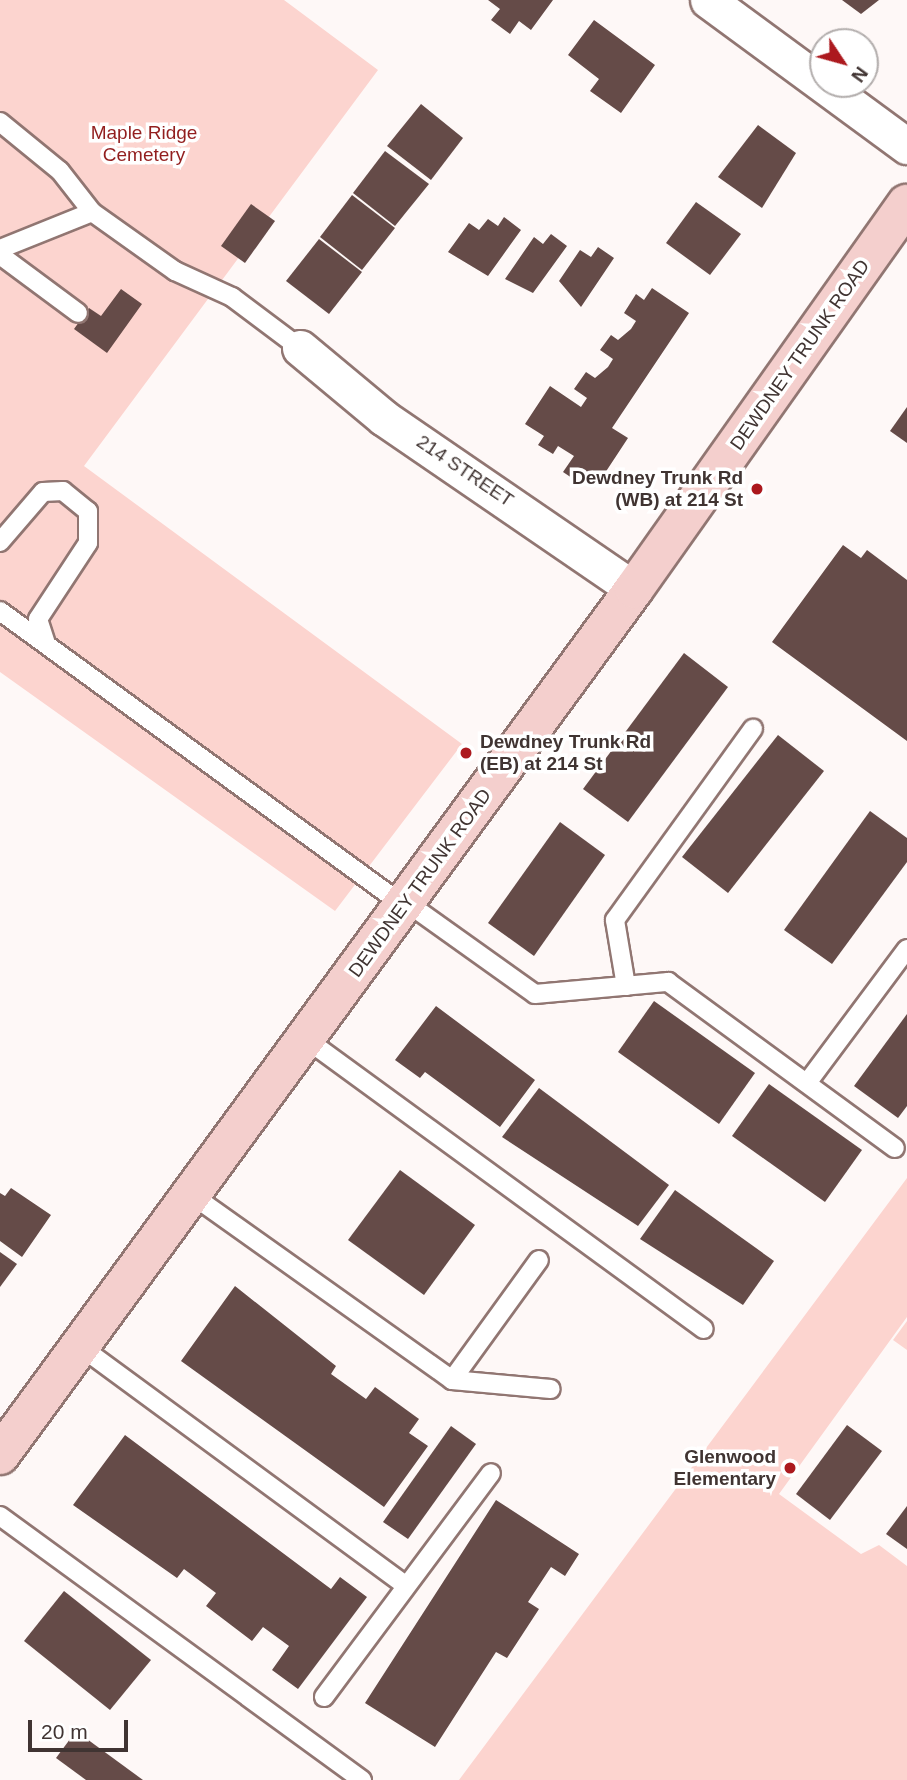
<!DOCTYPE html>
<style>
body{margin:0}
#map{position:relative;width:907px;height:1780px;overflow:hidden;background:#fef8f7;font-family:Arial,sans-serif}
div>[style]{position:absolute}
.green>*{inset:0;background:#fcd4cf}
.building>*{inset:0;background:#654b48}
.roads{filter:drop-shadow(2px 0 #917672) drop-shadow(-2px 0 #917672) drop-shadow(0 2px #917672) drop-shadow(0 -2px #917672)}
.lane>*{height:18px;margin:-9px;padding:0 9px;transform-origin:9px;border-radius:9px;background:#fff}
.street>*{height:35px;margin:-17.5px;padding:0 17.5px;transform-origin:17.5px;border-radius:17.5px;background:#fff}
.secondary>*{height:38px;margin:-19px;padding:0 19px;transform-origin:19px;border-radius:19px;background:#f4cfcd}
.dots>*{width:19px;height:19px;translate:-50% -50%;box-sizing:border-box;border:4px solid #fff;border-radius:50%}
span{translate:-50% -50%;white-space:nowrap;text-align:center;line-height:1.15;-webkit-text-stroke:7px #fff;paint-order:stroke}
.park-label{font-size:19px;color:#921e1e}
.street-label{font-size:19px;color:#403432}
.poi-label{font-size:19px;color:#403432;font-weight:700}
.right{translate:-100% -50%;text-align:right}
.left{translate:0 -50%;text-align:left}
.north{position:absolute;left:809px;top:28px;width:70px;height:70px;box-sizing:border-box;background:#fff;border:2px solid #b3aead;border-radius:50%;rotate:126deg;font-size:19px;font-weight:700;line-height:28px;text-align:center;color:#403432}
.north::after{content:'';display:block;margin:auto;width:24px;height:32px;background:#ac191e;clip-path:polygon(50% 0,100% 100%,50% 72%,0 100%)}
.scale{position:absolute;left:28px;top:1720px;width:100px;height:32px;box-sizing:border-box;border:4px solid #403432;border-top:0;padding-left:9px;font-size:21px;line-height:24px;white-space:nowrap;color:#403432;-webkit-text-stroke:5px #fff;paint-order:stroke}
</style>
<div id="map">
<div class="green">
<i style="clip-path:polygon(0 0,284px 0,378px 70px,84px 466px,462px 744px,335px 911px,0 672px)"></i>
<i style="clip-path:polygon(907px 1178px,907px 1317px,779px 1494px,861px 1554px,879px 1545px,907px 1566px,907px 1780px,459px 1780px)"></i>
<i style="clip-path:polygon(907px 1321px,907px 1350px,893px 1340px)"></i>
</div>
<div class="building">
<i style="clip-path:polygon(488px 0,553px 0,531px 30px,519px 21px,510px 34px,491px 20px,500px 9px)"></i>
<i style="clip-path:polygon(842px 0,879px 0,861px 14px)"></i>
<i style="clip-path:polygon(594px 20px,655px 65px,621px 113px,590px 91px,599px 79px,568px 55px)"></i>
<i style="clip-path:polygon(421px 104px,463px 138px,431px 180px,387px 146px)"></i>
<i style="clip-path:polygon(758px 125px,796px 153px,762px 208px,718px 177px)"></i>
<i style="clip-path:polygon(385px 151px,429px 184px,395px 226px,353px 193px)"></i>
<i style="clip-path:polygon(352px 195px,395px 228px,362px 270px,320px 237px)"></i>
<i style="clip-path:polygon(696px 202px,741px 234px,710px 275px,666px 243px)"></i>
<i style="clip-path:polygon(251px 204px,275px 221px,245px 263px,221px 246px)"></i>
<i style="clip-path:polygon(504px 217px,521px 230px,488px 276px,448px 252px,469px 223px,479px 230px,488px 219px,498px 226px)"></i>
<i style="clip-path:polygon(551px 234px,567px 246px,533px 293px,505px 279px,534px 237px,543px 244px)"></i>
<i style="clip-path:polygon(319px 239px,362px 272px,329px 314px,286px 281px)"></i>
<i style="clip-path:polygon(598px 247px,614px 258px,581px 307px,559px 281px,580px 250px,591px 257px)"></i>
<i style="clip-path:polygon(652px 288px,689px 313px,612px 428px,628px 438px,603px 476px,598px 472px,591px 481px,583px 476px,578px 482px,563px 472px,574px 456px,558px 446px,553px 454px,538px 445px,544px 436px,525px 424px,550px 386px,581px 407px,587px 398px,574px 389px,586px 372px,595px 378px,608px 367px,613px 359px,600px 350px,611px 335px,618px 340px,631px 329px,636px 321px,624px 313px,636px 294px,644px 300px)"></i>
<i style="clip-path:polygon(121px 289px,142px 304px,107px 353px,74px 329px,89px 308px,101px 316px)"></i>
<i style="clip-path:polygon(907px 407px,907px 443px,890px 431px)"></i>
<i style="clip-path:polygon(843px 545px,861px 558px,867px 550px,907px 580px,907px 741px,772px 642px)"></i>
<i style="clip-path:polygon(684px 653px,728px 687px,628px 822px,583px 789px)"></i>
<i style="clip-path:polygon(778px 735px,824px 771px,728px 893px,682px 857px)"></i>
<i style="clip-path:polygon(870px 811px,907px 838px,907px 862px,832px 964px,784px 930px)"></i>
<i style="clip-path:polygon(560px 822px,605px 855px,534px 956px,488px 923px)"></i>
<i style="clip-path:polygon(654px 1001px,755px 1073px,719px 1124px,618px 1052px)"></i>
<i style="clip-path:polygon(436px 1006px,535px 1080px,500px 1127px,425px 1072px,420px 1078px,395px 1060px)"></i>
<i style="clip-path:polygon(907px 1014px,907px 1106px,898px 1118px,854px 1086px)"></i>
<i style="clip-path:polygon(769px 1084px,862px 1150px,825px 1202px,732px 1136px)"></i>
<i style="clip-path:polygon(539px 1088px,669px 1185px,638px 1226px,502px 1137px)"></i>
<i style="clip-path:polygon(400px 1170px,475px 1225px,424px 1295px,348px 1240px)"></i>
<i style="clip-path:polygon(11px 1188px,51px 1215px,22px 1257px,0 1241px,0 1193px,5px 1196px)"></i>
<i style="clip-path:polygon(675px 1190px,774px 1261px,743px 1305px,640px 1239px)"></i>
<i style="clip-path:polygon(0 1252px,17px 1264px,0 1287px)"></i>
<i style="clip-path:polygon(235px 1286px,336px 1366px,331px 1374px,366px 1399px,375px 1387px,419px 1419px,409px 1433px,428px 1446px,384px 1507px,181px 1361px)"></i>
<i style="clip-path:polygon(847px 1425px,882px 1451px,830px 1520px,796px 1494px)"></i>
<i style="clip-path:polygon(451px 1426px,476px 1444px,408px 1539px,383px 1522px)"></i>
<i style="clip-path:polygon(125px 1435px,331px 1589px,340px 1577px,367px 1597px,298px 1689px,272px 1670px,289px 1646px,263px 1627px,252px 1641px,206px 1606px,216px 1593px,184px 1569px,177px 1578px,73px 1505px)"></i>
<i style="clip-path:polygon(496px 1500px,579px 1554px,565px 1576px,551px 1567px,528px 1602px,539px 1609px,507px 1658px,496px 1652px,435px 1747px,365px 1703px)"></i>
<i style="clip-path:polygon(907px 1506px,907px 1549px,886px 1534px)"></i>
<i style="clip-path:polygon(64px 1591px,151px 1660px,110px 1710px,24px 1641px)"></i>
<i style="clip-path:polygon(76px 1731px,143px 1780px,86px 1780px,56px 1758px)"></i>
</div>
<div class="roads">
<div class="lane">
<i style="left:0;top:122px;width:77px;rotate:39.2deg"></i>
<i style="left:60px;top:171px;width:52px;rotate:52deg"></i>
<i style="left:92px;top:212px;width:102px;rotate:35.4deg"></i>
<i style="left:175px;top:271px;width:63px;rotate:24.5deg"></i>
<i style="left:232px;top:297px;width:85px;rotate:36.9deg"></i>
<i style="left:0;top:249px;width:99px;rotate:-21.9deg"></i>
<i style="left:0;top:255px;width:97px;rotate:36.6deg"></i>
<i style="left:0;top:542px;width:66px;rotate:-49.3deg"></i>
<i style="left:43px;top:492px;width:20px;rotate:-3deg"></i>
<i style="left:63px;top:491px;width:32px;rotate:39deg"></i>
<i style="left:88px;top:511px;width:32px;rotate:90deg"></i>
<i style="left:88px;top:543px;width:91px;rotate:123.3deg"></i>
<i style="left:38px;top:619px;width:26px;rotate:72deg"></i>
<i style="left:0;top:611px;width:499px;rotate:36.1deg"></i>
<i style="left:406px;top:902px;width:158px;rotate:35.5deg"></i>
<i style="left:535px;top:994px;width:134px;rotate:-5.2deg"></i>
<i style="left:668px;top:982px;width:281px;rotate:36.2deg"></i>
<i style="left:626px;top:986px;width:67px;rotate:-99.5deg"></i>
<i style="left:615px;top:920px;width:236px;rotate:-54.2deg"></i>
<i style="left:306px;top:1039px;width:492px;rotate:36.1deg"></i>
<i style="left:807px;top:1083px;width:167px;rotate:-53.3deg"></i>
<i style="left:192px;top:1195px;width:319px;rotate:35.4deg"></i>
<i style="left:452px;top:1380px;width:99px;rotate:5.2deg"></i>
<i style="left:81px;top:1347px;width:403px;rotate:36.3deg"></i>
<i style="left:452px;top:1380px;width:148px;rotate:-54.1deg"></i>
<i style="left:0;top:1516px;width:448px;rotate:36.1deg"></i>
<i style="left:324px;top:1697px;width:279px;rotate:-53.3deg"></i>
</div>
<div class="street">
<i style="left:708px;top:0;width:247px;rotate:36.3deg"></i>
<i style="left:300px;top:348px;width:109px;rotate:39.8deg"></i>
<i style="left:384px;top:418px;width:303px;rotate:34.4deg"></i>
</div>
<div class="secondary">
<i style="left:0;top:1455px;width:1073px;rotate:-53.79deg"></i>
<i style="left:634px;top:589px;width:472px;rotate:-54.7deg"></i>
</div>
</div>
<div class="dots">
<i style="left:757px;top:489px;background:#ac191e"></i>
<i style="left:466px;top:753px;background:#ac191e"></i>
<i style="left:790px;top:1468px;background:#ac191e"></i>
</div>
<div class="park-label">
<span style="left:144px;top:144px">Maple Ridge<br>Cemetery</span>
</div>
<div class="street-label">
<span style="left:800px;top:355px;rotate:-55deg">DEWDNEY TRUNK ROAD</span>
<span style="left:465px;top:471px;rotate:34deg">214 STREET</span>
<span style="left:420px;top:883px;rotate:-54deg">DEWDNEY TRUNK ROAD</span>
</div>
<div class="poi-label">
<span class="right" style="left:743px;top:489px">Dewdney Trunk Rd<br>(WB) at 214 St</span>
<span class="left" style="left:480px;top:753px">Dewdney Trunk Rd<br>(EB) at 214 St</span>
<span class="right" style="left:776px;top:1468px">Glenwood<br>Elementary</span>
</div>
<div class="north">N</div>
<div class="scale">20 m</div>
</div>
